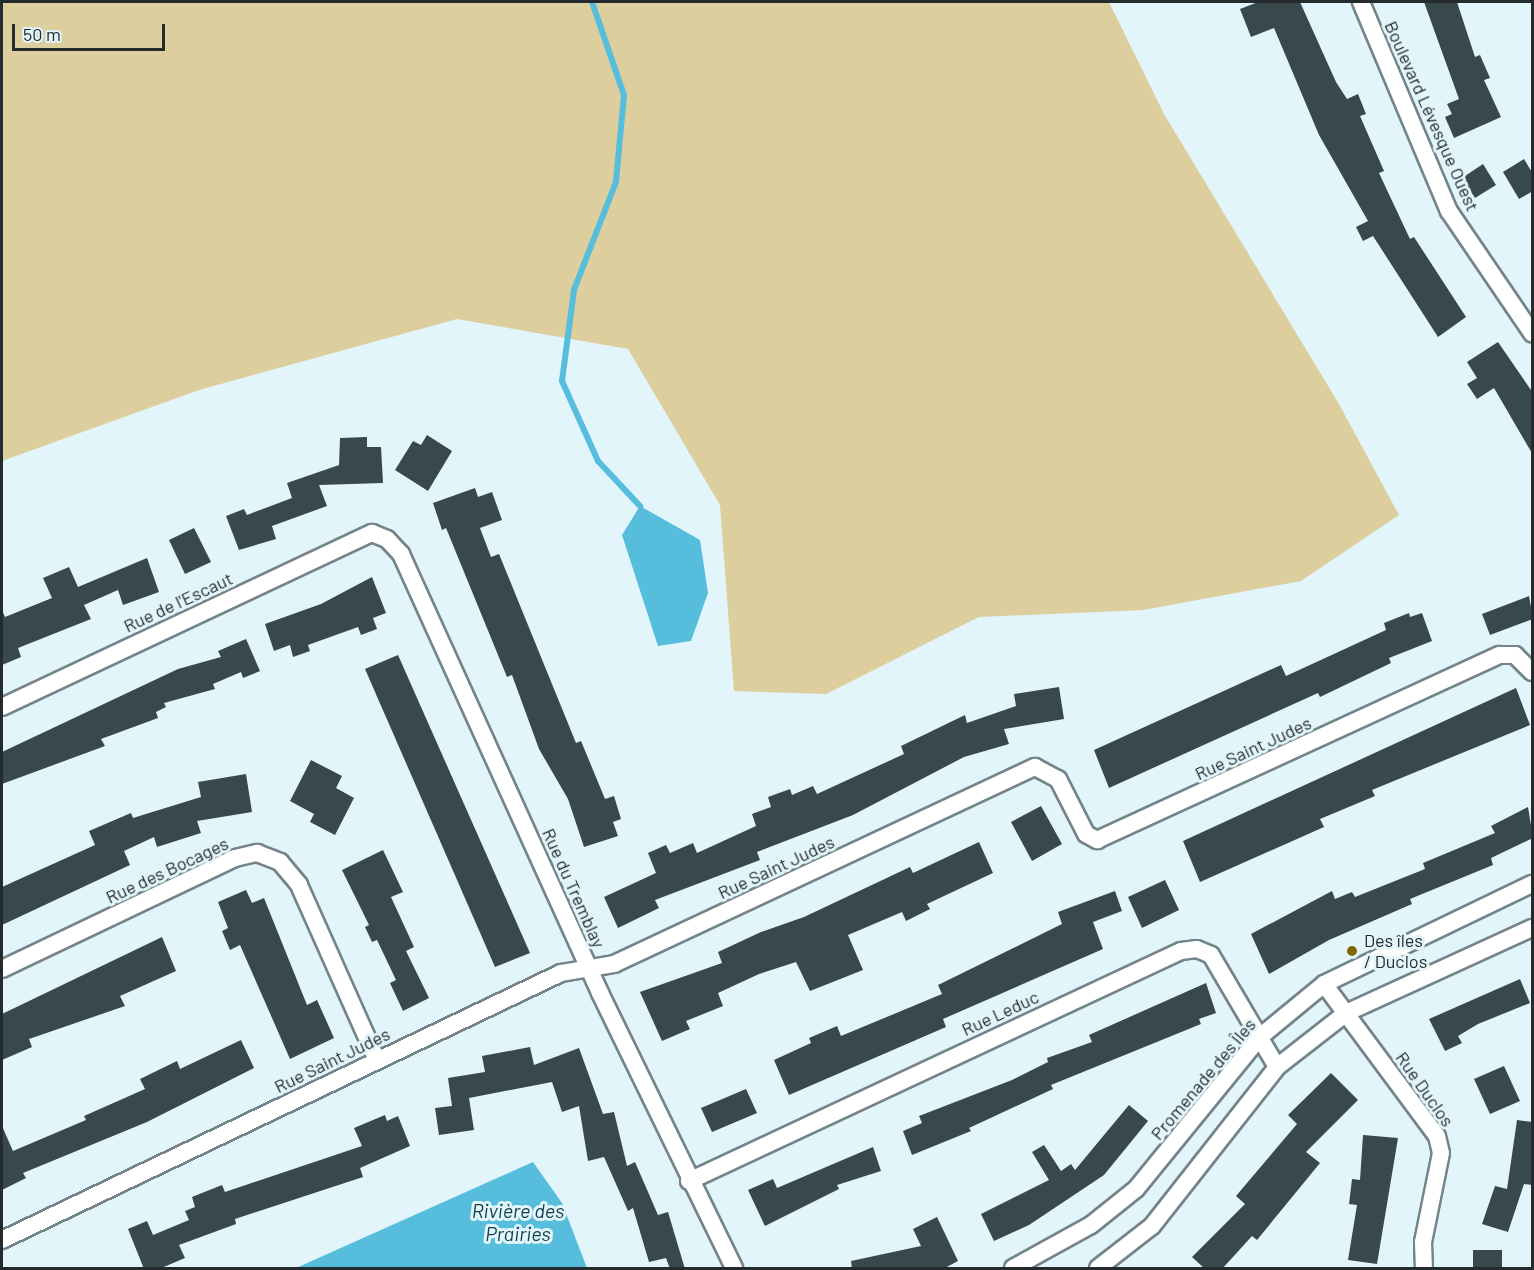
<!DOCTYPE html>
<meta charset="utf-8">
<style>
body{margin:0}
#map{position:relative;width:1534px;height:1270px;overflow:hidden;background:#e2f5fb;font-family:Barlow,sans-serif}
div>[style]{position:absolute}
.green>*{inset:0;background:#ddce9e}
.water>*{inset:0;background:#56bedc}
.stream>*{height:6px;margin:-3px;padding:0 3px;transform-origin:3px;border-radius:3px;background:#56bedc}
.building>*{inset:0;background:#38484d}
.roads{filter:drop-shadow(2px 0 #73848a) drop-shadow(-2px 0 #73848a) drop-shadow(0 2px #73848a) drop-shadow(0 -2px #73848a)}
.minor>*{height:16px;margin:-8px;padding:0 8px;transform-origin:8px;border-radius:8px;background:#fff}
.dots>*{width:16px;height:16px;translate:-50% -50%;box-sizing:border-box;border:3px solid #e2f5fb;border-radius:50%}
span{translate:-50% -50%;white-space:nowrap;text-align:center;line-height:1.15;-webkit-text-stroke:6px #e2f5fb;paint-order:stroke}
.street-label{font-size:18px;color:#242b2d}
.poi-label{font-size:18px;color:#242b2d}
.left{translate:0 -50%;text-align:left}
.water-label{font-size:20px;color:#103f4c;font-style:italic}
.frame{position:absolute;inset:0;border:3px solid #242b2d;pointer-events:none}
.scale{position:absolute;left:12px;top:24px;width:153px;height:27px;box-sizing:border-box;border:3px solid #242b2d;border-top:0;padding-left:8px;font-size:18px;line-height:21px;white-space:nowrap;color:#242b2d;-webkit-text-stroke:4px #e2f5fb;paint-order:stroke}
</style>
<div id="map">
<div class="green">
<i style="clip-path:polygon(2px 2px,1109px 2px,1164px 114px,1339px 404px,1399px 515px,1301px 581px,1143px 610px,979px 617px,826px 694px,734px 691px,720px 505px,628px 349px,457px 319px,199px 390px,2px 461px)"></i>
</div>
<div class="water">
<i style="clip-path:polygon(640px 506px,700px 540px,708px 593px,691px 641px,658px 646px,622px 535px)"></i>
<i style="clip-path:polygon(533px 1162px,562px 1203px,587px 1268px,296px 1268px)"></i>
</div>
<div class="stream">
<i style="left:592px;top:2px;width:98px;rotate:71deg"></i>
<i style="left:624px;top:95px;width:87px;rotate:95.3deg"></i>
<i style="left:616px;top:182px;width:116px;rotate:111.3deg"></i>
<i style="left:574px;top:290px;width:92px;rotate:97.5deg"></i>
<i style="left:562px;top:381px;width:88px;rotate:65.8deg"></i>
<i style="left:598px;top:461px;width:62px;rotate:47deg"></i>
</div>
<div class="building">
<i style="clip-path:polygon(1258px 2px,1300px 2px,1336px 82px,1347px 99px,1358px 94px,1366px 114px,1360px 116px,1384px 171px,1379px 173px,1410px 239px,1414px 237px,1466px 317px,1438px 337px,1373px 236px,1363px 241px,1356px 227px,1368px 221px,1319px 135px,1274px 28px,1251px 37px,1240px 9px)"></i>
<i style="clip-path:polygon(1424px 2px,1457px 2px,1475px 57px,1480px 55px,1490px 78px,1484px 80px,1501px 117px,1454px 138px,1445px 117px,1452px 114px,1447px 104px,1459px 99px)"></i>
<i style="clip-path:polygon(1524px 159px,1533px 174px,1533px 191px,1519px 199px,1503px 172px)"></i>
<i style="clip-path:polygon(1483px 164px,1496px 185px,1475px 198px,1462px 178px)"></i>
<i style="clip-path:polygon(1498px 342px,1533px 393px,1533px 455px,1494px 388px,1477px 399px,1467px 384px,1477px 378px,1467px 362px)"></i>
<i style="clip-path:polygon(427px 435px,452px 451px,428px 491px,395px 470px,413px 441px,421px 445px)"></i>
<i style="clip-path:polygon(367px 437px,367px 447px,381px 447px,383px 483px,319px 485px,327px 506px,272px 526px,276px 539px,239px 550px,226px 516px,244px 509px,247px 515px,292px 498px,287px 483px,339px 465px,340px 438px)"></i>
<i style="clip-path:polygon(475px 488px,478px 497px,492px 492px,502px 520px,480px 528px,491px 557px,499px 554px,576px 743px,581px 741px,605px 799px,614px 796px,621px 819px,613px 822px,618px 836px,584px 847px,568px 799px,539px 749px,512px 675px,507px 677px,446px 528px,442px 530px,433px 503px)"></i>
<i style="clip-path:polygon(194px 528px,211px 562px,185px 574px,169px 540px)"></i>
<i style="clip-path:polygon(147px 558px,159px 592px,123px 605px,118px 590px,84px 605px,91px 619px,18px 648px,21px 657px,2px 665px,2px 610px,5px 617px,52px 598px,43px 578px,69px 567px,78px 587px)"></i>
<i style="clip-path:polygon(372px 577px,386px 613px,373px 618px,377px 629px,361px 635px,358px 627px,308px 645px,310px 651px,293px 657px,290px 645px,274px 651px,265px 624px,321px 604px)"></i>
<i style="clip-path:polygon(1529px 596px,1533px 619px,1490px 635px,1482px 614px)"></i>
<i style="clip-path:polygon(1409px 613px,1410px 617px,1422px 613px,1432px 641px,1389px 658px,1391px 663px,1320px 697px,1318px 693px,1109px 788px,1094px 750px,1281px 665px,1286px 676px,1386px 630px,1384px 623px)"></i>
<i style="clip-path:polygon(246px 639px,260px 671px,243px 678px,241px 672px,213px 684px,215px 689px,164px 703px,166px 707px,156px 712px,158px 718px,101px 739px,105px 746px,2px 784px,2px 752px,178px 669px,221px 657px,218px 651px)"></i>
<i style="clip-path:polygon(398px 655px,530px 953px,495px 967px,365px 669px)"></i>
<i style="clip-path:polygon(1059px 687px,1064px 719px,1004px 729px,1009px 744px,964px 757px,853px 815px,757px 852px,760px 860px,655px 900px,659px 908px,618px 928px,604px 897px,656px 873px,648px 853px,666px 845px,670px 853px,693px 843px,697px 853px,756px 826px,752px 814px,771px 807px,768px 797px,790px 789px,792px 795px,813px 786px,817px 794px,904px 754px,901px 746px,965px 715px,967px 723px,1016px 706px,1014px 694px)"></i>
<i style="clip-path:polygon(1516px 688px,1530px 725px,1372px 790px,1375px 796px,1320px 819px,1324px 827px,1200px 882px,1183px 841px)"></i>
<i style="clip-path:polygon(311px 760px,342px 776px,336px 788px,354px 798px,335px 835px,310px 822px,314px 814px,290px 801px)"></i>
<i style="clip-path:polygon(246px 774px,252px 812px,197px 821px,201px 833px,157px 847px,154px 837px,124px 851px,130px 865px,2px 925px,2px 887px,95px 845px,89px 831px,131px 813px,133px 818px,201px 797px,198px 782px)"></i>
<i style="clip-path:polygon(1041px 806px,1062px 844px,1032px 861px,1011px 822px)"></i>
<i style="clip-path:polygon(1528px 807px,1533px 838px,1491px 858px,1493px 865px,1410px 899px,1412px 904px,1329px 940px,1269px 974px,1251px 934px,1332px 891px,1335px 899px,1352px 892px,1355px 897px,1425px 869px,1423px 863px,1495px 833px,1491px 826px)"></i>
<i style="clip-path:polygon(979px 842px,993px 873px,927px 904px,930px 909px,906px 921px,902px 912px,848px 935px,863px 970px,810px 991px,796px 962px,759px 974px,718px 993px,723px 1006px,686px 1021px,690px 1029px,662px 1041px,640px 992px,722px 963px,718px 952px,761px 932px,804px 917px,910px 867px,913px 873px)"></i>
<i style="clip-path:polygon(383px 850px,403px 892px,391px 897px,414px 947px,406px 951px,429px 998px,403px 1011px,390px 983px,396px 980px,377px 940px,372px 942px,365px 927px,369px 925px,342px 870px)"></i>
<i style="clip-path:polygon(1165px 880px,1179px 910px,1142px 928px,1128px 897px)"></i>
<i style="clip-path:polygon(246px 890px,252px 903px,264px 898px,307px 1005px,317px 1000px,334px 1038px,290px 1059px,240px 945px,230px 950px,222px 931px,228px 928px,218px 902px)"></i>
<i style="clip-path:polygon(1115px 891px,1122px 911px,1093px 922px,1103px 949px,943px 1019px,946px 1027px,789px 1095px,774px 1060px,811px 1043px,809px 1038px,837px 1026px,841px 1036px,942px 994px,938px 985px,1062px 924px,1058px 912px)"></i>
<i style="clip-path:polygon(162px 937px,176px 971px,120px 996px,125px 1006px,29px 1039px,32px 1047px,2px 1060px,2px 1014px)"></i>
<i style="clip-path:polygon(1520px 979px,1530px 1003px,1478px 1024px,1458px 1036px,1462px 1043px,1445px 1051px,1429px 1019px)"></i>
<i style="clip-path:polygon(1206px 983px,1216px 1013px,1199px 1019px,1201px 1024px,1051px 1085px,1053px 1089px,969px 1128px,971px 1131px,912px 1155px,903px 1131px,922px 1123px,919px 1116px,1012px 1080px,1048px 1062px,1047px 1058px,1092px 1042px,1089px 1035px)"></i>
<i style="clip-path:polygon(241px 1040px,254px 1068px,147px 1122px,23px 1173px,26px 1178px,2px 1190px,2px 1126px,13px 1151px,86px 1120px,84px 1116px,145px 1089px,140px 1079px,177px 1061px,180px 1069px)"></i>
<i style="clip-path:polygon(530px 1047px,534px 1065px,579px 1048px,603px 1114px,614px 1112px,627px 1166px,635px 1162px,658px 1215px,668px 1212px,685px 1269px,670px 1269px,666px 1258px,649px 1262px,633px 1208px,628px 1211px,604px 1157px,588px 1161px,579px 1106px,562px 1112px,552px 1082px,469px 1098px,474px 1130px,439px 1135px,435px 1108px,452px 1106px,448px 1078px,485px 1072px,482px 1056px)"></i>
<i style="clip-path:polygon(1504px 1066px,1520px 1101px,1490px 1114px,1474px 1079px)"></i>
<i style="clip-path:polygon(1331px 1073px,1358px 1100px,1306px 1152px,1320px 1163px,1257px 1240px,1252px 1236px,1222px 1269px,1205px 1269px,1192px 1257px,1245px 1204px,1236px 1196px,1297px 1124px,1288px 1115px)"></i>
<i style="clip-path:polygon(746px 1089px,757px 1113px,712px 1132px,701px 1108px)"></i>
<i style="clip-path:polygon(1129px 1105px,1148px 1121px,1104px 1175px,1029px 1225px,994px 1241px,981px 1214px,1049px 1180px,1032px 1152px,1044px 1145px,1061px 1171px,1071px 1164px,1075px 1170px)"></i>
<i style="clip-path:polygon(385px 1115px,387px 1121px,398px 1116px,410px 1146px,360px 1168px,363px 1177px,235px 1219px,236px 1224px,179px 1245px,185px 1258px,159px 1269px,144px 1269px,128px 1229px,147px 1221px,153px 1235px,189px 1220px,185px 1211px,195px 1207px,192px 1197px,222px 1185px,225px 1192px,362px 1146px,354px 1128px)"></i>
<i style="clip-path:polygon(1517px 1120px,1533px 1122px,1533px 1185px,1524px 1184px,1508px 1232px,1482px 1224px,1495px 1186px,1507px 1189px)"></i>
<i style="clip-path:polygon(1363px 1135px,1398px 1138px,1377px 1264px,1348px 1260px,1357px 1205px,1349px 1204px,1352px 1179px,1360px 1180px)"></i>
<i style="clip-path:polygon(873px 1147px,881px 1171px,837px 1185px,839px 1189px,765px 1226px,748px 1190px,773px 1179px,777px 1188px)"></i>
<i style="clip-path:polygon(937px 1217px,958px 1261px,943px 1269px,852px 1269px,851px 1261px,921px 1246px,913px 1229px)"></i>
<i style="clip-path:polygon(1473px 1250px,1502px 1250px,1502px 1269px,1473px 1269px)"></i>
</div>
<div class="roads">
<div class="minor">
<i style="left:1361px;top:2px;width:227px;rotate:67.2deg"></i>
<i style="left:1449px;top:211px;width:148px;rotate:55.8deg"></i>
<i style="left:2px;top:707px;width:409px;rotate:-25.2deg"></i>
<i style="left:372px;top:533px;width:16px;rotate:22deg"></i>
<i style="left:387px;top:539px;width:21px;rotate:47deg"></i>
<i style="left:401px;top:554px;width:482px;rotate:65.6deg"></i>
<i style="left:600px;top:993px;width:306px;rotate:64deg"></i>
<i style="left:2px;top:969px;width:258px;rotate:-25.5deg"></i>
<i style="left:235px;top:858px;width:23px;rotate:-13deg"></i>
<i style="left:257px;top:853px;width:25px;rotate:21deg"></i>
<i style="left:280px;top:862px;width:30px;rotate:50deg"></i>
<i style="left:299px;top:885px;width:192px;rotate:66deg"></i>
<i style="left:1324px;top:984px;width:189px;rotate:53.4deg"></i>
<i style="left:1437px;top:1136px;width:17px;rotate:77deg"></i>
<i style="left:1441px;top:1153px;width:91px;rotate:101.4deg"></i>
<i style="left:1423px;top:1242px;width:26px;rotate:88deg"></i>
<i style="left:689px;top:1181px;width:543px;rotate:-25.06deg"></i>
<i style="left:1181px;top:951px;width:16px;rotate:-7deg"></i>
<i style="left:1197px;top:949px;width:15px;rotate:23deg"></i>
<i style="left:1211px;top:955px;width:130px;rotate:59.5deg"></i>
<i style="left:2px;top:1240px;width:619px;rotate:-25.53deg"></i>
<i style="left:561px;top:973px;width:54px;rotate:-9.6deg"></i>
<i style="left:614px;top:964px;width:465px;rotate:-25.1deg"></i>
<i style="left:1035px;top:767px;width:26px;rotate:28deg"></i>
<i style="left:1058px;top:779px;width:62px;rotate:63deg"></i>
<i style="left:1086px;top:834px;width:13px;rotate:29deg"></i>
<i style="left:1097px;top:840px;width:443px;rotate:-24.7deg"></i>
<i style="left:1500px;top:655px;width:15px"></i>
<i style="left:1515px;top:655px;width:24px;rotate:45deg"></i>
<i style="left:1013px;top:1268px;width:89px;rotate:-28.9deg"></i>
<i style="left:1091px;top:1225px;width:58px;rotate:-38.7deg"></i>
<i style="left:1136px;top:1189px;width:198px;rotate:-50.8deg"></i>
<i style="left:1261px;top:1036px;width:82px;rotate:-39.5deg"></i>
<i style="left:1324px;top:984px;width:231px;rotate:-25.7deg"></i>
<i style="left:1098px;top:1268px;width:68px;rotate:-37.9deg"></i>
<i style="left:1152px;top:1226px;width:202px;rotate:-51.8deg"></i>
<i style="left:1277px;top:1067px;width:88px;rotate:-38deg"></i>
<i style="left:1346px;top:1013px;width:205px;rotate:-24.6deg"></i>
</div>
</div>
<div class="dots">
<i style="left:1352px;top:951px;background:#806800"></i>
</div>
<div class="street-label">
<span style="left:1432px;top:116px;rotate:66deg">Boulevard Lévesque Ouest</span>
<span style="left:178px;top:602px;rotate:-25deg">Rue de l'Escaut</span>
<span style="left:1253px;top:748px;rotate:-25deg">Rue Saint Judes</span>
<span style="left:776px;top:867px;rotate:-25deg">Rue Saint Judes</span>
<span style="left:167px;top:870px;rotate:-25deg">Rue des Bocages</span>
<span style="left:574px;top:888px;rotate:66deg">Rue du Tremblay</span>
<span style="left:1000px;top:1013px;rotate:-25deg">Rue Leduc</span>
<span style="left:332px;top:1060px;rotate:-26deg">Rue Saint Judes</span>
<span style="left:1203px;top:1079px;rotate:-50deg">Promenade des Îles</span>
<span style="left:1425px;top:1089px;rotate:55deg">Rue Duclos</span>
</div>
<div class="poi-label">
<span class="left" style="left:1364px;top:951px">Des îles<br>/ Duclos</span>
</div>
<div class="water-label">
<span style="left:518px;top:1222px">Rivière des<br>Prairies</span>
</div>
<div class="frame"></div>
<div class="scale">50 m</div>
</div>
